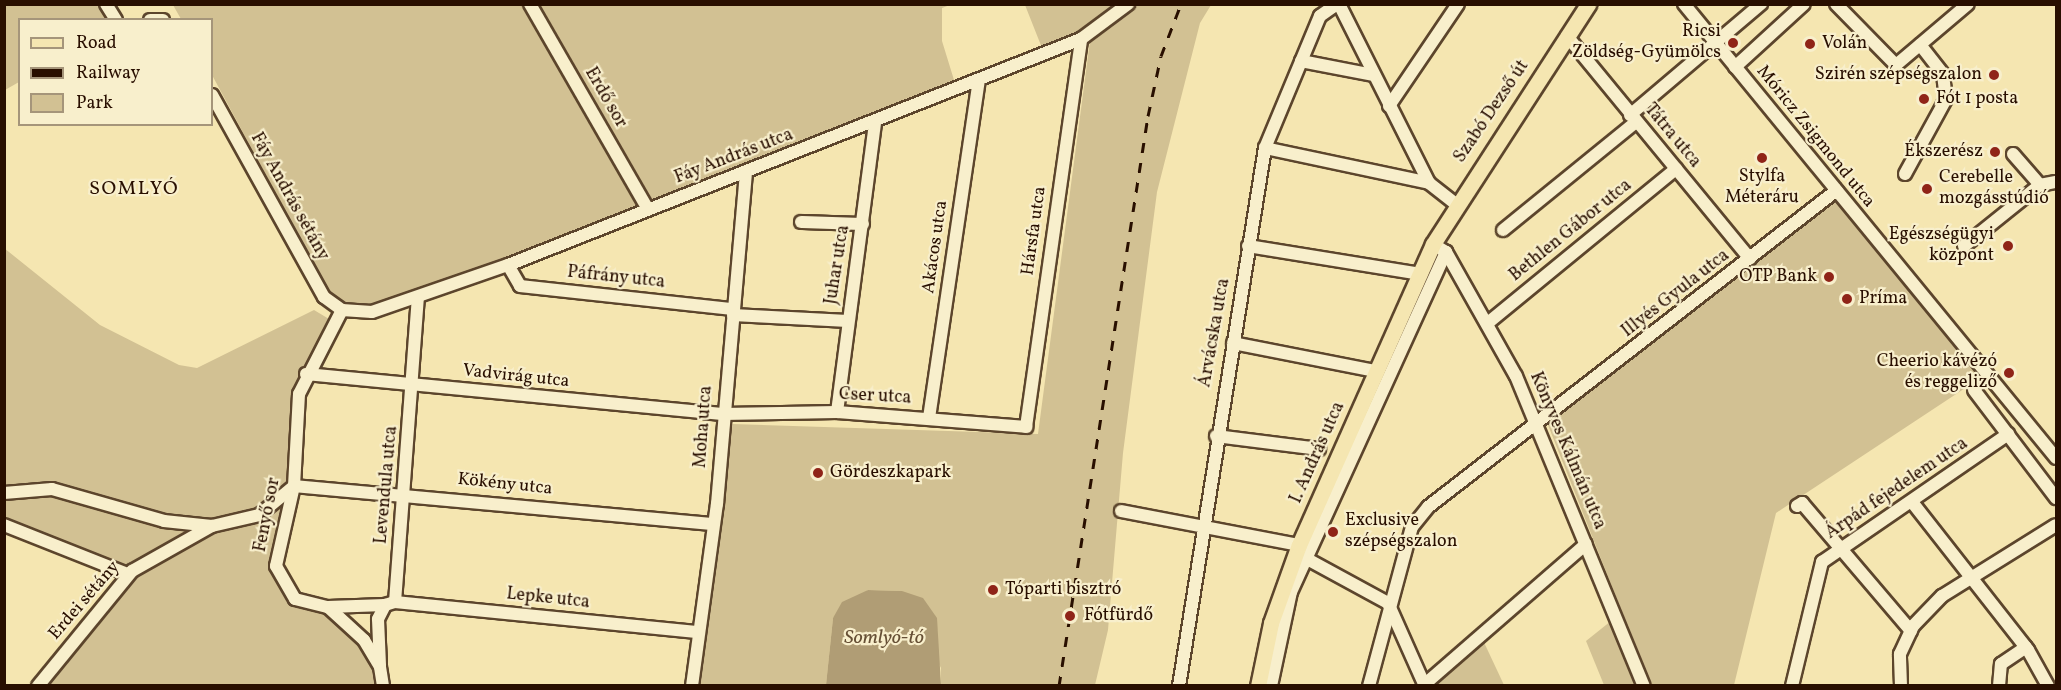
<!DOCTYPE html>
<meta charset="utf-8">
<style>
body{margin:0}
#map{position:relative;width:2061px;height:690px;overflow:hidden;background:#f5e6b1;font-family:Vollkorn,serif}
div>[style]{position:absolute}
.green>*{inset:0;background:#d2c193}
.water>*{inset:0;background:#b09d75}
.roads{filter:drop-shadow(2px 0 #5c452c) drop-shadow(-2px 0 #5c452c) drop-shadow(0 2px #5c452c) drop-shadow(0 -2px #5c452c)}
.minor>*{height:12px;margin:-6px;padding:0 6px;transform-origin:6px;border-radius:6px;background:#f8efcc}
.major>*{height:15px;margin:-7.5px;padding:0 7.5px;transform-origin:7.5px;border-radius:7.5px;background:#f5e6b1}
.rail>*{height:3px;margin-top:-1.5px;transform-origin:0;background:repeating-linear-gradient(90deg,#290f00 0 10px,transparent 0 20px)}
.dots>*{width:16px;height:16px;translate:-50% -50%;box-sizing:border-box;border:3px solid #f8efcc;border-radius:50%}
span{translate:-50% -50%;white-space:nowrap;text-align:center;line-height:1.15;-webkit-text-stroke:4.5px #f8efcc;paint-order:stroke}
.poi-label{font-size:18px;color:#290f00}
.right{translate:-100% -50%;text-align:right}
.left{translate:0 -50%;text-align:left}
.street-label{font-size:18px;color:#290f00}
.neighbourhood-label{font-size:20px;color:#290f00;letter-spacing:1.5px}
.water-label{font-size:20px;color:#664f35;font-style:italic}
.frame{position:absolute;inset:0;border:6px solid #290f00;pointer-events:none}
.legend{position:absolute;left:18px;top:18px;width:195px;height:108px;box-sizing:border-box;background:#f8efcc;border:2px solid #a5957a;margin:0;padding:8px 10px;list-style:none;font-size:18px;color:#290f00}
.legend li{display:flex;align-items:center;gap:12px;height:30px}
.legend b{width:30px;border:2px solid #a5957a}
</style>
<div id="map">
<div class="green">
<i style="clip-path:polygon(4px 5px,102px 5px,112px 19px,20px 20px,19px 82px,5px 90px)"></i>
<i style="clip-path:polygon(173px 5px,950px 5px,942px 8px,942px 41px,954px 80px,374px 309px,345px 306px,332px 297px,212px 75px,212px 20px,181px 19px)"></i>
<i style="clip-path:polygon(1025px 5px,1211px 5px,1200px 23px,1157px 192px,1123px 453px,1108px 630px,1095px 685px,941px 685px,941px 668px,902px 591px,868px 590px,833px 618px,826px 685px,698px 686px,732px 424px,1038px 434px,1090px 41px,1077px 35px,1042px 48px)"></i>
<i style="clip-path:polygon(1835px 198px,1988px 373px,1776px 513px,1734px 685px,1651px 685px,1548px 425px)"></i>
<i style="clip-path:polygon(4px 248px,100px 325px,179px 365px,197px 368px,314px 310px,329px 319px,294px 394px,291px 501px,278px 566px,303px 603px,342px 621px,358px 639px,374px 665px,378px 685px,47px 685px,138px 574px,5px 520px)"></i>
<i style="clip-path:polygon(1616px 617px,1644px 685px,1604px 685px,1586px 641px)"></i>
<i style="clip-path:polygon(1481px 636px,1504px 685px,1425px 686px)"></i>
</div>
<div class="water">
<i style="clip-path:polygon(868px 590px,902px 591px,923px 598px,937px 618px,941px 685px,826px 685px,833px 618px,842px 602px)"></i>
</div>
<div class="roads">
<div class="minor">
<i style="left:106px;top:4px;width:19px;rotate:58deg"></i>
<i style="left:530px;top:4px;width:237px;rotate:60.1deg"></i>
<i style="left:1339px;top:4px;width:200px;rotate:63.3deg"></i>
<i style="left:1684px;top:4px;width:587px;rotate:50.67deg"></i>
<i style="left:1836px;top:4px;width:86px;rotate:45.5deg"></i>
<i style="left:1896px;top:65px;width:94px;rotate:-40.3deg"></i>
<i style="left:150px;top:20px;width:13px"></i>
<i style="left:1567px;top:36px;width:288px;rotate:50.6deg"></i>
<i style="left:1301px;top:61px;width:73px;rotate:11deg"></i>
<i style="left:1735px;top:67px;width:93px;rotate:-42.4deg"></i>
<i style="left:212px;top:95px;width:231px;rotate:61deg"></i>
<i style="left:324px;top:297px;width:22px;rotate:36deg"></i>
<i style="left:1389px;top:106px;width:123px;rotate:-55.9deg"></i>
<i style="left:1630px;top:115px;width:172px;rotate:-40.3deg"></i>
<i style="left:1265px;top:148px;width:168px;rotate:12deg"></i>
<i style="left:1429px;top:183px;width:34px;rotate:38deg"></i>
<i style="left:2013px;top:154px;width:41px;rotate:48.9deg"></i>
<i style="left:1905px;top:174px;width:85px;rotate:-61.3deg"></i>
<i style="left:1946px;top:99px;width:25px;rotate:-97deg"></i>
<i style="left:1943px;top:74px;width:37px;rotate:-128deg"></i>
<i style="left:801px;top:222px;width:62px;rotate:1.8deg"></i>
<i style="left:1503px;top:230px;width:171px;rotate:-39.1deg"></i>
<i style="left:1433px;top:244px;width:15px;rotate:32deg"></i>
<i style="left:1446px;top:252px;width:142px;rotate:60.6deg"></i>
<i style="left:1516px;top:376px;width:335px;rotate:67.6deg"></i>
<i style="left:1248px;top:246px;width:175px;rotate:9.2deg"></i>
<i style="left:1964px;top:246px;width:97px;rotate:-38.8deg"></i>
<i style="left:2040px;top:185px;width:16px;rotate:-11deg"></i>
<i style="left:508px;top:265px;width:24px;rotate:60deg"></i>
<i style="left:520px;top:286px;width:214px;rotate:6.2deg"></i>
<i style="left:342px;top:310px;width:30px;rotate:4deg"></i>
<i style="left:372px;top:312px;width:144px;rotate:-19.1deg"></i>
<i style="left:508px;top:265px;width:616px;rotate:-21.53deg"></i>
<i style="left:1081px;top:39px;width:59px;rotate:-36.7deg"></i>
<i style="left:342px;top:310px;width:94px;rotate:117.1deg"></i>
<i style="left:299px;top:394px;width:92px;rotate:93.1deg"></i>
<i style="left:294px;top:486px;width:82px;rotate:102.7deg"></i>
<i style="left:276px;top:566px;width:38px;rotate:60deg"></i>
<i style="left:295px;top:599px;width:34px;rotate:14deg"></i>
<i style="left:328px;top:607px;width:49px;rotate:42.5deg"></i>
<i style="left:364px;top:640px;width:31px;rotate:59deg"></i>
<i style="left:380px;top:667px;width:19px;rotate:81deg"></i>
<i style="left:733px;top:315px;width:115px;rotate:3deg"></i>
<i style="left:1489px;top:322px;width:242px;rotate:-39.3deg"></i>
<i style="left:1233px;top:343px;width:146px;rotate:11.1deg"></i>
<i style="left:306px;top:374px;width:418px;rotate:5.5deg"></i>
<i style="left:722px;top:414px;width:115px;rotate:-1deg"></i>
<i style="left:837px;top:412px;width:190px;rotate:4.5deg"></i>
<i style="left:1026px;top:427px;width:392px;rotate:-81.9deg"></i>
<i style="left:1974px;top:390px;width:136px;rotate:52.8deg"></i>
<i style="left:837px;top:412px;width:292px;rotate:-82.5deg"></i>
<i style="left:929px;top:418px;width:341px;rotate:-81.6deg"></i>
<i style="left:1216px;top:436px;width:104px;rotate:7.2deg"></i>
<i style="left:4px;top:493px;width:48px;rotate:-4.8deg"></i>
<i style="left:52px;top:489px;width:116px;rotate:15.9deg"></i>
<i style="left:164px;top:521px;width:48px;rotate:5.9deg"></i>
<i style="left:1912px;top:502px;width:188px;rotate:51.9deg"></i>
<i style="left:2028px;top:650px;width:41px;rotate:60.9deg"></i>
<i style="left:1797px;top:506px;width:6px;rotate:-31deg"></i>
<i style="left:1802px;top:503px;width:168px;rotate:49.6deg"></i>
<i style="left:1121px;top:511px;width:181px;rotate:10.8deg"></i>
<i style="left:4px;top:525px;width:133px;rotate:21.6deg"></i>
<i style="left:1309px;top:560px;width:90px;rotate:28.6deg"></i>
<i style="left:1388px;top:603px;width:91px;rotate:66deg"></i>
<i style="left:395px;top:602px;width:303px;rotate:5.7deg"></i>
<i style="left:328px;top:607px;width:57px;rotate:-2deg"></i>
<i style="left:380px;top:665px;width:46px;rotate:-92.5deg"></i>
<i style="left:378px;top:619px;width:16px;rotate:-63deg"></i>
<i style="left:385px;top:605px;width:10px;rotate:-17deg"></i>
<i style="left:395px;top:602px;width:305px;rotate:-85.7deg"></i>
<i style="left:1425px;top:684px;width:213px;rotate:-41deg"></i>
<i style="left:38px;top:686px;width:149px;rotate:-50.7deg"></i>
<i style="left:132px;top:571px;width:92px;rotate:-29.4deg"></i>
<i style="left:212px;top:526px;width:48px;rotate:-13.2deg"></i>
<i style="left:259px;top:515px;width:45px;rotate:-39.6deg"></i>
<i style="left:294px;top:486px;width:419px;rotate:5.2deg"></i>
<i style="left:692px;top:686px;width:184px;rotate:-82.2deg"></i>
<i style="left:717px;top:504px;width:334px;rotate:-85deg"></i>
<i style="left:1179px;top:686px;width:545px;rotate:-80.92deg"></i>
<i style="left:1265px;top:148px;width:143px;rotate:-67.4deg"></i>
<i style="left:1320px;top:16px;width:21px;rotate:-35deg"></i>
<i style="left:1271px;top:686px;width:96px;rotate:-78deg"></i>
<i style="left:1291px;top:592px;width:374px;rotate:-65.5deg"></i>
<i style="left:1369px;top:686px;width:165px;rotate:-74.9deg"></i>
<i style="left:1412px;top:527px;width:26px;rotate:-51deg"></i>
<i style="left:1428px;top:507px;width:517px;rotate:-37.78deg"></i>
<i style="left:1792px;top:686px;width:128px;rotate:-76.4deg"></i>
<i style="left:1822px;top:562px;width:226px;rotate:-34.5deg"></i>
<i style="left:1901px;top:686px;width:32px;rotate:-92deg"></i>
<i style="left:1900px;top:654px;width:31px;rotate:-65deg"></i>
<i style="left:1913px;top:626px;width:42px;rotate:-46deg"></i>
<i style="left:1942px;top:596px;width:134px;rotate:-31.9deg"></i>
<i style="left:1999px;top:686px;width:22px;rotate:-85deg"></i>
<i style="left:2001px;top:664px;width:30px;rotate:-34deg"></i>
</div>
<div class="major">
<i style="left:1258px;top:686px;width:64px;rotate:-78.3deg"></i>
<i style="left:1271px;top:623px;width:83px;rotate:-70.3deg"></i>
<i style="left:1299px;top:545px;width:329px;rotate:-66deg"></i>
<i style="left:1433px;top:244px;width:286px;rotate:-57.1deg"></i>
</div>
</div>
<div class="rail">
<i style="left:1059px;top:686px;width:577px;rotate:-81.13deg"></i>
<i style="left:1148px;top:116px;width:61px;rotate:-77.8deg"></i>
<i style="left:1161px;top:56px;width:56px;rotate:-69deg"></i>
</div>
<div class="dots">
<i style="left:1733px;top:43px;background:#8f2418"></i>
<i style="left:1810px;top:44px;background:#8f2418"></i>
<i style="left:1994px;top:75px;background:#8f2418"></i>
<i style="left:1924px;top:99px;background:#8f2418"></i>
<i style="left:1995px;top:152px;background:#8f2418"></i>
<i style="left:1762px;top:158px;background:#8f2418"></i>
<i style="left:1927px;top:189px;background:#8f2418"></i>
<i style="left:2008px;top:246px;background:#8f2418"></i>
<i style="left:1829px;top:277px;background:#8f2418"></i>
<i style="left:1847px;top:299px;background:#8f2418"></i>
<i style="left:2009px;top:373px;background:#8f2418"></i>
<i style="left:818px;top:473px;background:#8f2418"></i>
<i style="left:1333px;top:532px;background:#8f2418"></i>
<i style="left:993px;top:590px;background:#8f2418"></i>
<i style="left:1070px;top:616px;background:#8f2418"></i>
</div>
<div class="poi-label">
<span class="right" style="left:1721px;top:43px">Ricsi<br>Zöldség-Gyümölcs</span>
<span class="left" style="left:1822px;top:44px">Volán</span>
<span class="right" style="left:1982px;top:75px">Szirén szépségszalon</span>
<span class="left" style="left:1936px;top:99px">Fót 1 posta</span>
<span class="right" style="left:1983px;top:152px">Ékszerész</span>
<span style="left:1762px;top:188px">Stylfa<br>Méteráru</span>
<span class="left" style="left:1939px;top:189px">Cerebelle<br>mozgásstúdió</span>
<span class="right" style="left:1994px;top:246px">Egészségügyi<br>központ</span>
<span class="right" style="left:1817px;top:277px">OTP Bank</span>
<span class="left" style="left:1859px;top:299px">Príma</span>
<span class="right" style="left:1997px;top:373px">Cheerio kávézó<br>és reggeliző</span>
<span class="left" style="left:830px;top:473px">Gördeszkapark</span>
<span class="left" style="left:1345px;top:532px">Exclusive<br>szépségszalon</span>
<span class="left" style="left:1005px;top:590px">Tóparti bisztró</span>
<span class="left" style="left:1084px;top:616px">Fótfürdő</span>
</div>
<div class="street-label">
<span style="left:605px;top:98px;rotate:60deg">Erdő sor</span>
<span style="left:1492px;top:112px;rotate:-56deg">Szabó Dezső út</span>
<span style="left:1672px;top:136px;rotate:50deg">Tátra utca</span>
<span style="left:1815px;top:137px;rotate:51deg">Móricz Zsigmond utca</span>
<span style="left:734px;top:157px;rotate:-21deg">Fáy András utca</span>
<span style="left:289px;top:197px;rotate:61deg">Fáy András sétány</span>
<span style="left:1035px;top:231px;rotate:-82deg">Hársfa utca</span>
<span style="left:1571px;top:231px;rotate:-39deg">Bethlen Gábor utca</span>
<span style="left:936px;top:247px;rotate:-82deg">Akácos utca</span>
<span style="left:838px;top:265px;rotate:-81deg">Juhar utca</span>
<span style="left:616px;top:278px;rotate:6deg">Páfrány utca</span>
<span style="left:1676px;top:294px;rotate:-38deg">Illyés Gyula utca</span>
<span style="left:1215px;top:333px;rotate:-80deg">Árvácska utca</span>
<span style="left:516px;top:377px;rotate:6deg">Vadvirág utca</span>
<span style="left:875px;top:397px;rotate:3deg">Cser utca</span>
<span style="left:704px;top:427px;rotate:-86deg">Moha utca</span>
<span style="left:1567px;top:451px;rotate:67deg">Könyves Kálmán utca</span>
<span style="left:1318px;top:453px;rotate:-66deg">I. András utca</span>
<span style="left:387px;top:485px;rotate:-85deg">Levendula utca</span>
<span style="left:505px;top:485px;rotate:6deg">Kökény utca</span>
<span style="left:1897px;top:489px;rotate:-34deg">Árpád fejedelem utca</span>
<span style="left:268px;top:515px;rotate:-79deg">Fenyő sor</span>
<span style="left:548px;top:599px;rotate:6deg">Lepke utca</span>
<span style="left:85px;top:601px;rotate:-49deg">Erdei sétány</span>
</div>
<div class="neighbourhood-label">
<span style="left:134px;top:189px">SOMLYÓ</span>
</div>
<div class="water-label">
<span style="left:884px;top:638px">Somlyó-tó</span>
</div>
<div class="frame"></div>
<ul class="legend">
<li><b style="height:8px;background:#f5e6b1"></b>Road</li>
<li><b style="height:8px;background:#290f00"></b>Railway</li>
<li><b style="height:16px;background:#d2c193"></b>Park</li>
</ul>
</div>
